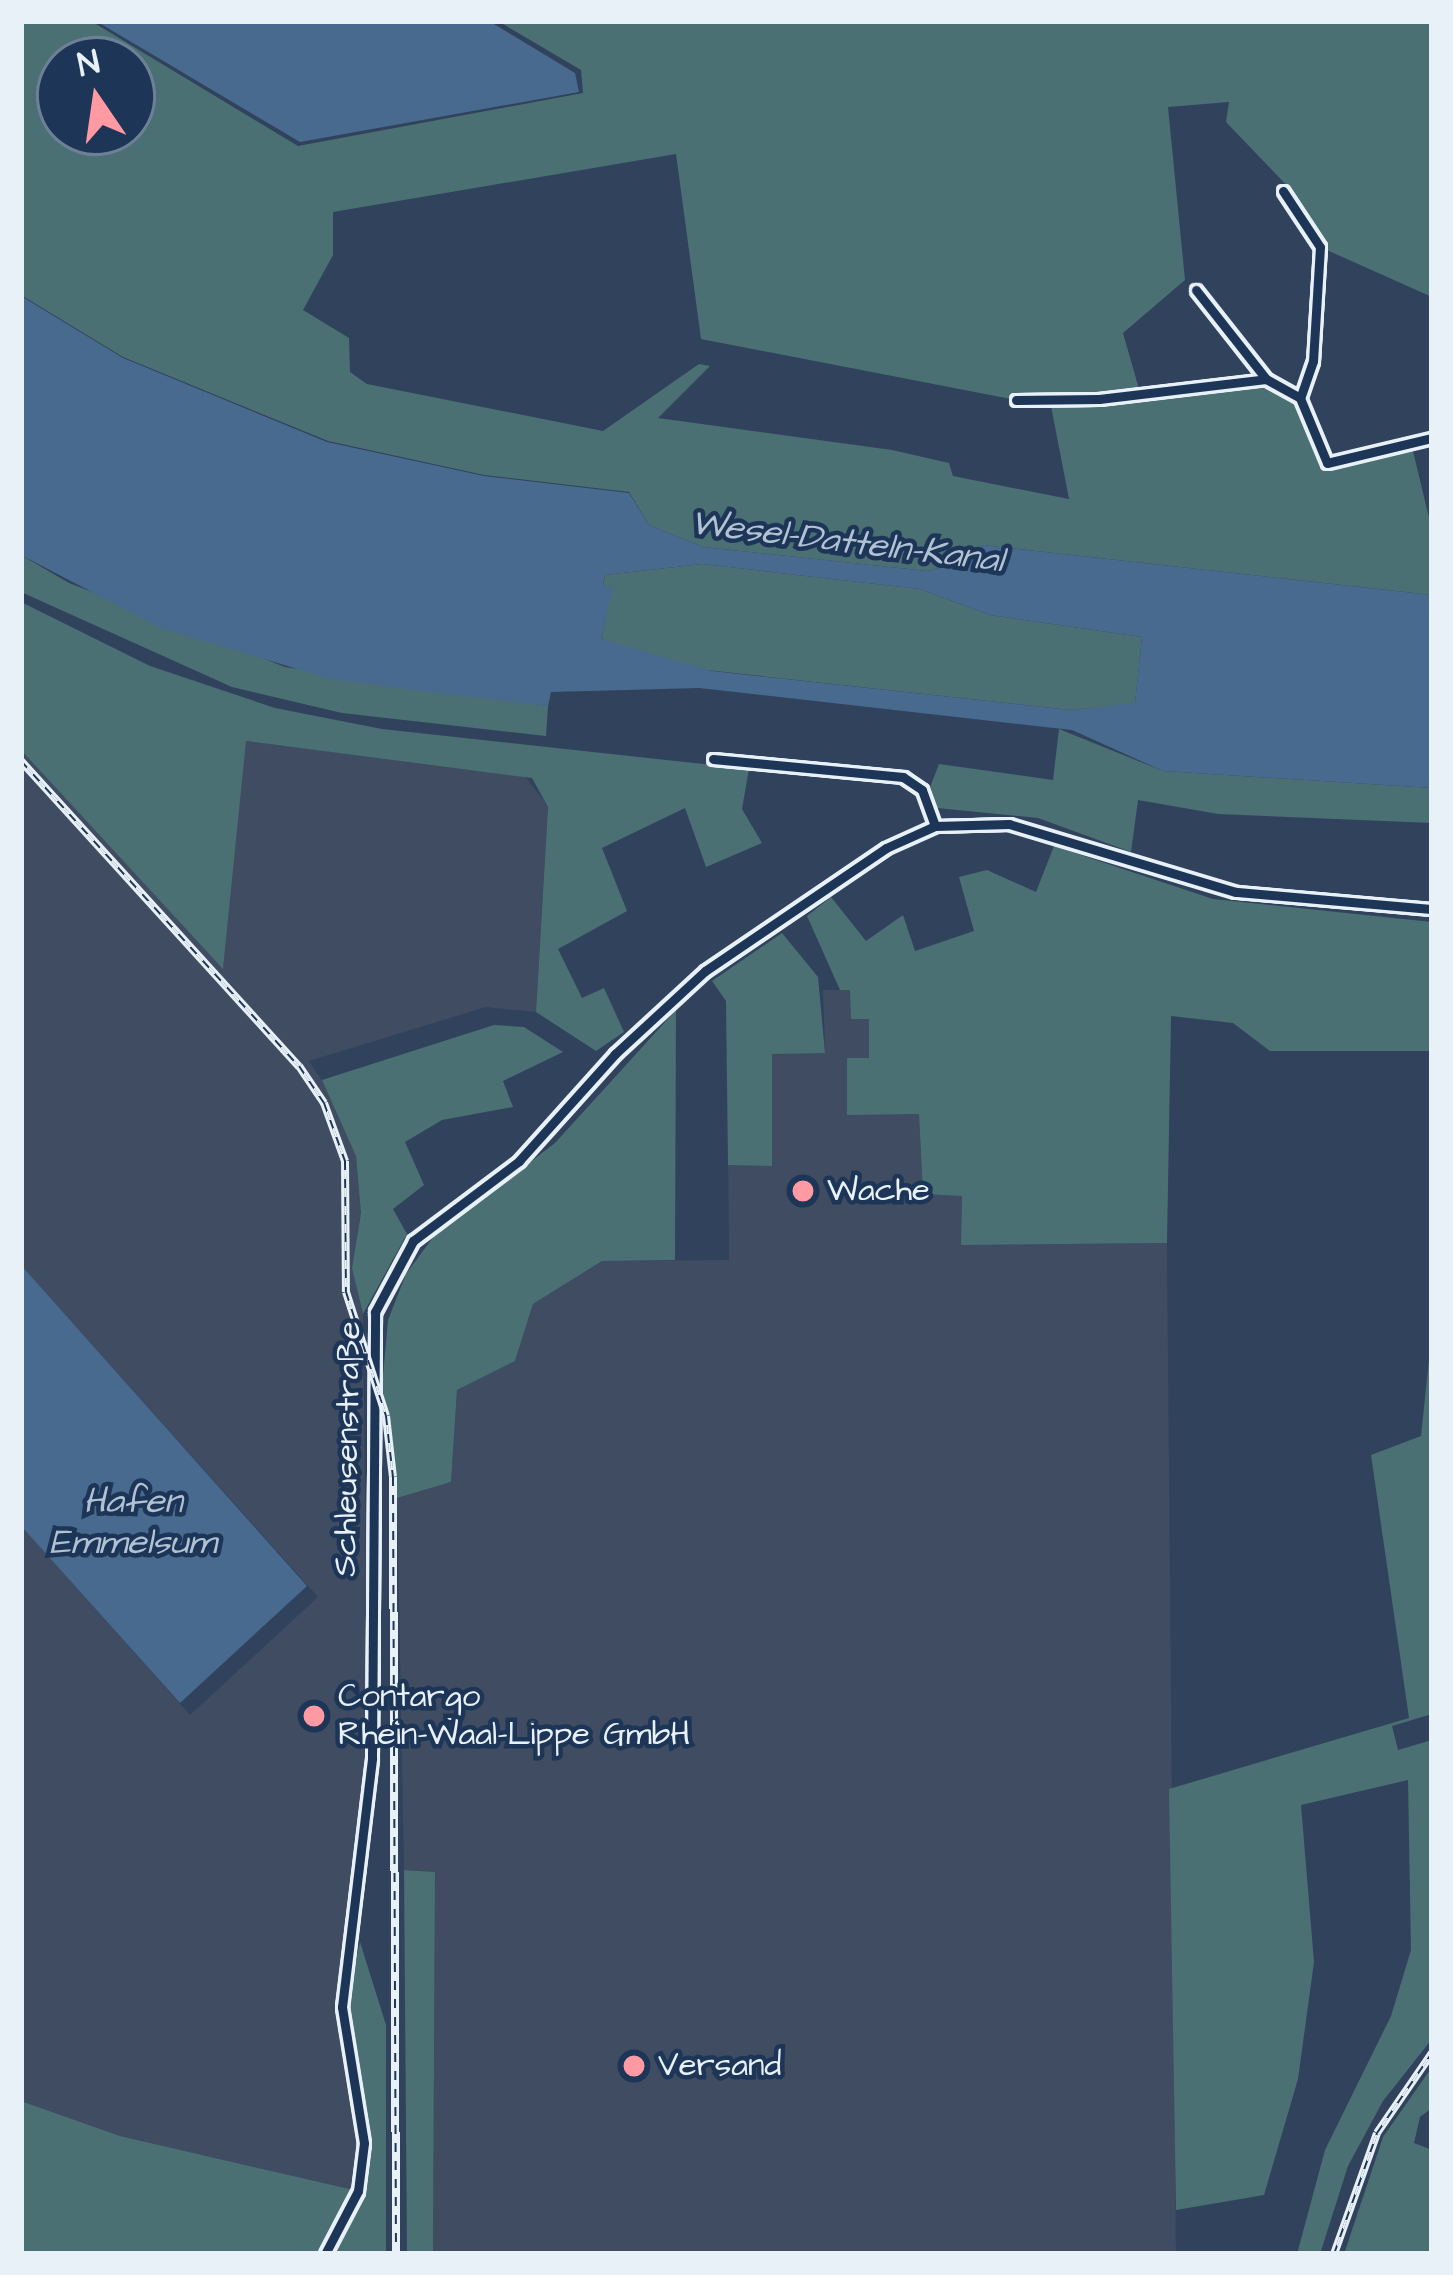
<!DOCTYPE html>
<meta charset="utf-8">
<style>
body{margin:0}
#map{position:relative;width:1453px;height:2275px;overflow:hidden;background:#31425d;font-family:"Architects Daughter",sans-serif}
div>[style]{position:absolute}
.built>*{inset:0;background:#3f4c61}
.green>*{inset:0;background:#4a7073}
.water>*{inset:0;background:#486a8f}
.roads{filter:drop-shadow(3px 0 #e8f1f8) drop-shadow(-3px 0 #e8f1f8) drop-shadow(0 3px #e8f1f8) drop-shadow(0 -3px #e8f1f8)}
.minor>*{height:9px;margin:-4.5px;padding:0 4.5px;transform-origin:4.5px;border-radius:4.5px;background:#1d3557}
.rail>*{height:8px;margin-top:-4px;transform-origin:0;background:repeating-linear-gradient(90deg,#1d3557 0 9px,#e8f1f8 0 18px);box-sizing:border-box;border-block:3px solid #e8f1f8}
.dots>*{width:33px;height:33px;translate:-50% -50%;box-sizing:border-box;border:6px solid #1d3557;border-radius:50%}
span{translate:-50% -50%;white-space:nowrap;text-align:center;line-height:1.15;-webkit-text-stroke:9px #1d3557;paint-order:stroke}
.poi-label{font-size:33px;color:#e8f1f8}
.left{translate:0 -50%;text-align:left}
.street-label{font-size:33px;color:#e8f1f8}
.water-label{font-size:36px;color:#b0c2d3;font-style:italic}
.frame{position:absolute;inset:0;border:24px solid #e8f1f8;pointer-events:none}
.north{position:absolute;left:36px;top:36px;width:120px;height:120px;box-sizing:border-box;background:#1d3557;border:3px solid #6e8097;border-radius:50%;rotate:347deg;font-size:33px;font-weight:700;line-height:48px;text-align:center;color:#e8f1f8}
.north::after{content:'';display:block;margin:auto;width:42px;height:54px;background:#ff9aa2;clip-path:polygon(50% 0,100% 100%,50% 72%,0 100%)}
</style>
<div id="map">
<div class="built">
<i style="clip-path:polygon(245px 741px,524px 775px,548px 806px,536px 1012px,486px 1007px,309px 1061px,340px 1108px,356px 1156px,361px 1213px,352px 1268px,363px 1314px,368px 1758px,338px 2007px,360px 2143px,354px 2190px,120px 2136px,21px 2101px,21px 1526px,190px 1715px,318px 1597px,21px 1265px,21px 750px,223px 968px)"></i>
<i style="clip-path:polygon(823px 990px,850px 990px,869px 1019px,869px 1058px,848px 1058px,919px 1114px,923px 1194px,962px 1195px,961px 1245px,1167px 1243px,1176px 2254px,433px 2254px,435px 1872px,404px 1870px,397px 1498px,451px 1482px,457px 1390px,515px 1361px,533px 1304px,602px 1261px,729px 1260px,728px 1165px,772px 1165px,772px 1053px,825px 1053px)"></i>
</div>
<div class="green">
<i style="clip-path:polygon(evenodd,21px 21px,91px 21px,298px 146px,583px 93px,581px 70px,498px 21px,1432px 21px,1432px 297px,1320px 247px,1294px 193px,1226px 122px,1229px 102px,1168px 107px,1185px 280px,1123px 333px,1139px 389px,1016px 400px,701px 339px,676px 154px,333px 212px,333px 255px,303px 310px,349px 338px,350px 372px,367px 384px,603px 431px,699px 364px,710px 366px,658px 418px,892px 450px,949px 463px,953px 476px,1069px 499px,1051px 406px,1262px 382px,1297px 402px,1324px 467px,1412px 447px,1432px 530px,1432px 595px,983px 545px,968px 562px,927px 571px,703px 547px,649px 525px,629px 492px,484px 475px,328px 441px,123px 357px,21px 295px,21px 21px,60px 60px,132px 60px,132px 132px,60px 132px,60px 60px)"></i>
<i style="clip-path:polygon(21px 555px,69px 583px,285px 667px,548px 706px,546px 736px,342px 713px,232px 687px,21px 592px)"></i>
<i style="clip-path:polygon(702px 564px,920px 589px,990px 615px,1142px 637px,1135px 704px,1070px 710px,688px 668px,601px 639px,612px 588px,603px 587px,605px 575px)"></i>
<i style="clip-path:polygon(21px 602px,150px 666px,275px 708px,382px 729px,749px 769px,742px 809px,762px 843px,706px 867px,685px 808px,602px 848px,627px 911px,558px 949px,582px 998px,604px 988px,624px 1032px,596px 1051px,536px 1012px,548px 807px,532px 778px,246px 741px,223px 969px,21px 750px)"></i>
<i style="clip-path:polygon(1059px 729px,1163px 771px,1432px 788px,1432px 823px,1218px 814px,1138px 800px,1131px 852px,1038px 818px,937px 808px,929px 790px,939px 764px,1053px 780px)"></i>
<i style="clip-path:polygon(1054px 846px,1213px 899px,1432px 922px,1432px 1051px,1270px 1051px,1233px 1023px,1171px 1016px,1167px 1243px,961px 1245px,962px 1196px,923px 1194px,919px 1114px,847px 1115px,847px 1058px,869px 1058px,869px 1019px,851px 1019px,850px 990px,840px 990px,807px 916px,831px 897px,866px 941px,903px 915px,915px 951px,974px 931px,959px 877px,987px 870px,1036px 892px)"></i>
<i style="clip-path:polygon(782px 933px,818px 977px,825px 1053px,772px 1054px,772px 1166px,728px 1165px,726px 1001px,712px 981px)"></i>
<i style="clip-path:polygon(676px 1010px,675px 1260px,602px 1261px,533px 1304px,515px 1361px,457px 1390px,451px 1482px,397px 1498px,382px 1387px,388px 1320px,406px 1274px,434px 1236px,555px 1143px)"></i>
<i style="clip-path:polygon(494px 1025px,524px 1027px,563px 1052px,503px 1081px,513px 1107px,442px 1120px,405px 1142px,424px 1185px,393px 1209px,407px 1234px,363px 1314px,352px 1268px,361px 1213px,356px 1156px,322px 1080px)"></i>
<i style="clip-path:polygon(1432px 1331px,1432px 1714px,1392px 1726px,1398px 1750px,1432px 1740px,1432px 2039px,1383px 2101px,1348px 2166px,1320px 2254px,1297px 2254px,1325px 2150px,1391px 2016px,1411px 1950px,1408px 1780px,1301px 1805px,1314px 1962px,1298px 2079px,1264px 2195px,1176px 2210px,1169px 1789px,1409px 1718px,1371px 1455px,1421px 1436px)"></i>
<i style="clip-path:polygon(404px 1870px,435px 1872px,433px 2254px,407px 2254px)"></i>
<i style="clip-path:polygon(360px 1942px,386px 2025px,386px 2254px,329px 2254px,363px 2192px,368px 2144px,346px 2008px)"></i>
<i style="clip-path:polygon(1432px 2067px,1432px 2108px,1420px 2117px,1414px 2143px,1432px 2150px,1432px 2254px,1344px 2254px,1383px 2137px)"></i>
<i style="clip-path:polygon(21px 2101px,120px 2136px,354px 2190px,321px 2254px,21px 2254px)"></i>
</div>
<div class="water">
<i style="clip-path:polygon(96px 21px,489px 21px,575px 73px,579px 92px,300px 142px)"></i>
<i style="clip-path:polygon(evenodd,21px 296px,123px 358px,327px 442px,484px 476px,629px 493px,649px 525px,703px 547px,927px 571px,967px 562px,983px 545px,1432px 595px,1432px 788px,1163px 771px,1072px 730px,699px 688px,551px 692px,548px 706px,445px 694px,331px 679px,161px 628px,21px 555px,21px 296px,702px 564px,920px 589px,990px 615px,1142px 637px,1135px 703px,1070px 710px,712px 671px,601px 639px,613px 588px,603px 586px,605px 575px,702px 564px)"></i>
<i style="clip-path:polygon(21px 1265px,307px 1586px,180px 1703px,21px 1526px)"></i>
</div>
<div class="roads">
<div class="minor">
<i style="left:1283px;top:191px;width:67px;rotate:56.5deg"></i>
<i style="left:1320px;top:247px;width:114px;rotate:93.5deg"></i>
<i style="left:1313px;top:361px;width:39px;rotate:109deg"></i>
<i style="left:1196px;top:290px;width:113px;rotate:51.8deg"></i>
<i style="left:1016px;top:400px;width:83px;rotate:-0.7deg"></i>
<i style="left:1099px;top:399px;width:168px;rotate:-6.8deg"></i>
<i style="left:1266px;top:379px;width:39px;rotate:29deg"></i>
<i style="left:1300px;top:398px;width:70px;rotate:67.4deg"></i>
<i style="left:1327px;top:463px;width:108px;rotate:-13.4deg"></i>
<i style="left:713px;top:759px;width:191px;rotate:5.4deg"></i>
<i style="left:903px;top:777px;width:23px;rotate:34deg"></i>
<i style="left:922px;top:790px;width:38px;rotate:70deg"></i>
<i style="left:325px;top:2254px;width:71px;rotate:-62.4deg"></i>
<i style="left:358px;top:2191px;width:48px;rotate:-82.9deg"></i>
<i style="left:364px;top:2143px;width:138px;rotate:-99.2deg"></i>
<i style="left:342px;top:2007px;width:251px;rotate:-83.1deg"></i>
<i style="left:372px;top:1758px;width:446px;rotate:-89.6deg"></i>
<i style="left:375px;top:1312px;width:81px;rotate:-61.8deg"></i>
<i style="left:413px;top:1241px;width:133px;rotate:-37deg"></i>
<i style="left:519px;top:1161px;width:144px;rotate:-48.1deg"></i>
<i style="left:615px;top:1054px;width:122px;rotate:-42.7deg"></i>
<i style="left:705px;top:971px;width:219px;rotate:-34.2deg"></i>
<i style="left:886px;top:848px;width:54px;rotate:-24.2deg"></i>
<i style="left:935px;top:826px;width:74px;rotate:-1.5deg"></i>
<i style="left:1009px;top:824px;width:237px;rotate:16.7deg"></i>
<i style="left:1236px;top:892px;width:197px;rotate:5deg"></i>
</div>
</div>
<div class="rail">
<i style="left:21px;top:761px;width:413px;rotate:47.7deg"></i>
<i style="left:299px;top:1066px;width:45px;rotate:56deg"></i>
<i style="left:324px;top:1103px;width:62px;rotate:70.1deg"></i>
<i style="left:345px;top:1161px;width:131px;rotate:89.6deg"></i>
<i style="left:346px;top:1292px;width:130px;rotate:72.1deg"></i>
<i style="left:386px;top:1416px;width:61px;rotate:83.5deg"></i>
<i style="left:393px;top:1477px;width:777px;rotate:89.78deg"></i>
<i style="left:1334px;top:2254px;width:128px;rotate:-70.4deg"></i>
<i style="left:1377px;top:2133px;width:97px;rotate:-55.5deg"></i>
</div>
<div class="dots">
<i style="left:803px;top:1191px;background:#ff9aa2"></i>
<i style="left:314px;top:1716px;background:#ff9aa2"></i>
<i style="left:634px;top:2066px;background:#ff9aa2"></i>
</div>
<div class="poi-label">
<span class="left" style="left:827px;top:1191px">Wache</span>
<span class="left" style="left:338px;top:1716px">Contargo<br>Rhein-Waal-Lippe GmbH</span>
<span class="left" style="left:658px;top:2066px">Versand</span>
</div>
<div class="street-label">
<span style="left:348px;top:1449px;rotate:-89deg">Schleusenstraße</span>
</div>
<div class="water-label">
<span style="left:847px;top:542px;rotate:7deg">Wesel-Datteln-Kanal</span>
<span style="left:133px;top:1522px">Hafen<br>Emmelsum</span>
</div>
<div class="frame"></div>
<div class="north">N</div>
</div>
